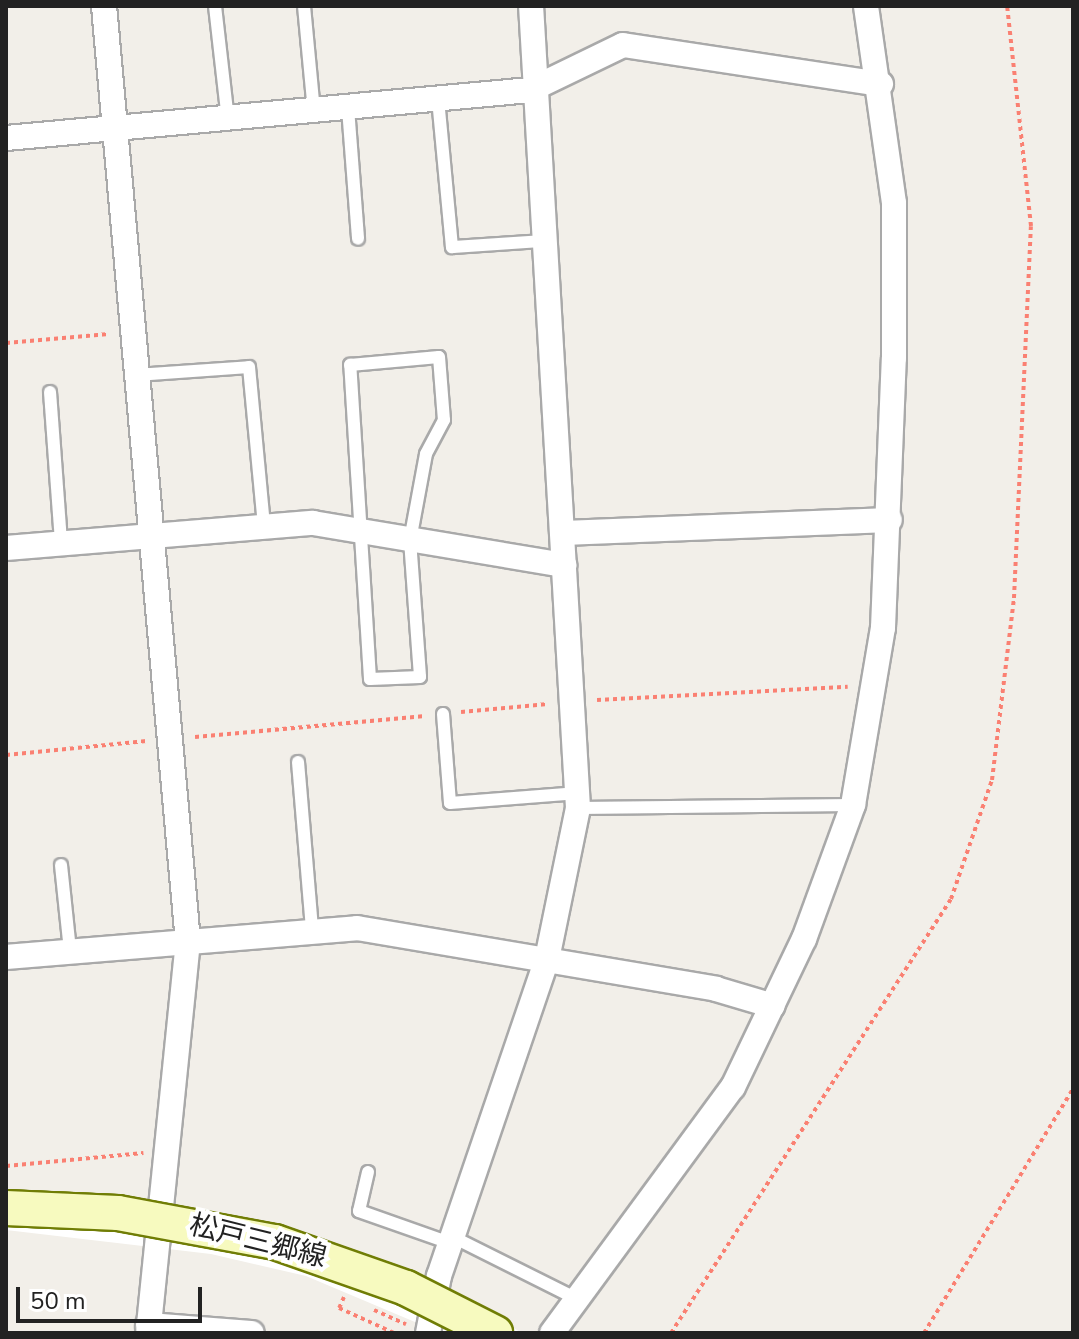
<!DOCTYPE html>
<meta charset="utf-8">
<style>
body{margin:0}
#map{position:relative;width:1079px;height:1339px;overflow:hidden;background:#f2efe9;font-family:"Nunito Sans","Noto Sans JP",sans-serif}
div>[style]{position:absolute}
.pier>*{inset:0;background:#fff}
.path>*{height:4px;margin-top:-2px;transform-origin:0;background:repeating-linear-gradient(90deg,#fa8072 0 4px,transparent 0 8px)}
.roads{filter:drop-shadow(2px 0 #a9a9a9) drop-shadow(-2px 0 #a9a9a9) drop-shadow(0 2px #a9a9a9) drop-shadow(0 -2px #a9a9a9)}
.lane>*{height:12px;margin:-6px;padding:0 6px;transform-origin:6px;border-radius:6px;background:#fff}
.street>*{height:24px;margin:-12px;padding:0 12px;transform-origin:12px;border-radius:12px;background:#fff}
.bridges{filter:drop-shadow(2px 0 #707d05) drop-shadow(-2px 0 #707d05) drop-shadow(0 2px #707d05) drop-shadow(0 -2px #707d05)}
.secondary-bridge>*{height:34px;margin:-17px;padding:0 17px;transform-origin:17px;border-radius:17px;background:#f7fabf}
span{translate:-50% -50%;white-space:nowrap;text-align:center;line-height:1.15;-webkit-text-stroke:8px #fff;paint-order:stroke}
.street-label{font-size:28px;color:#222}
.frame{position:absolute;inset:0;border:8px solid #222;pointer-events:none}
.scale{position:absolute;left:16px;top:1287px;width:186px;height:36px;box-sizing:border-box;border:4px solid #222;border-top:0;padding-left:10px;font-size:24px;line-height:28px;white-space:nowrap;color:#222;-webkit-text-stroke:6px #fff;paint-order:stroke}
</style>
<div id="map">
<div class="pier">
<i style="clip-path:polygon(6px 1191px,123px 1197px,295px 1230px,439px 1286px,522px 1333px,441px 1333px,306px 1276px,211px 1254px,6px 1230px)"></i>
</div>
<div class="path">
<i style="left:6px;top:343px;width:103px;rotate:-5deg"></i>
<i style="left:597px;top:700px;width:251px;rotate:-3deg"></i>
<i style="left:461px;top:712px;width:87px;rotate:-5.3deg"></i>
<i style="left:195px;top:737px;width:231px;rotate:-5.2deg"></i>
<i style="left:6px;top:755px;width:141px;rotate:-5.7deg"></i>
<i style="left:6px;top:1166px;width:138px;rotate:-5.4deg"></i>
<i style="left:344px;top:1297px;width:12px;rotate:114deg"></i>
<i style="left:339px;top:1308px;width:60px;rotate:24.4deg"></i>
<i style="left:374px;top:1310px;width:35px;rotate:24deg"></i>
<i style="left:671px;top:1333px;width:516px;rotate:-57.17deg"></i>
<i style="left:951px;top:899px;width:126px;rotate:-71deg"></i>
<i style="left:992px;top:780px;width:183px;rotate:-83.1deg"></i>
<i style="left:1014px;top:598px;width:372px;rotate:-87.4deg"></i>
<i style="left:1031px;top:226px;width:221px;rotate:-96.2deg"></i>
<i style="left:924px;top:1333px;width:286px;rotate:-58.6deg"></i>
</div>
<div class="roads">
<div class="lane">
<i style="left:215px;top:6px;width:115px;rotate:83.5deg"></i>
<i style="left:304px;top:6px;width:106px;rotate:84.6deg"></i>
<i style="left:438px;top:99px;width:149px;rotate:84.6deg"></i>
<i style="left:452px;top:247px;width:90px;rotate:-3.8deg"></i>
<i style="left:348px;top:108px;width:131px;rotate:85.6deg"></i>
<i style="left:439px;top:357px;width:63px;rotate:85.5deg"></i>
<i style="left:444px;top:420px;width:38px;rotate:118deg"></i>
<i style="left:426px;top:454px;width:87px;rotate:100.5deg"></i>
<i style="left:410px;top:540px;width:137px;rotate:85.8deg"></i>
<i style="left:420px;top:677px;width:50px;rotate:177.7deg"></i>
<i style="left:370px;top:679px;width:315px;rotate:-93.6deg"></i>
<i style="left:350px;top:365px;width:89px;rotate:-5.1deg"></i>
<i style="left:136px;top:375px;width:113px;rotate:-4deg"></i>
<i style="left:249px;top:367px;width:161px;rotate:84.6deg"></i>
<i style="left:50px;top:392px;width:151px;rotate:85.8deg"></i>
<i style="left:443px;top:714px;width:89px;rotate:85.5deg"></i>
<i style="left:450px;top:803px;width:129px;rotate:-4.4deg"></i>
<i style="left:298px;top:762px;width:169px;rotate:85.2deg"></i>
<i style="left:578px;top:808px;width:275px;rotate:-0.6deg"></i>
<i style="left:61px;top:865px;width:86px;rotate:84deg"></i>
<i style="left:368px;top:1172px;width:40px;rotate:103deg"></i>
<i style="left:359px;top:1211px;width:96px;rotate:19.4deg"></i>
<i style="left:453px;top:1237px;width:139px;rotate:26.6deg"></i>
</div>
<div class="street">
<i style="left:104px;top:6px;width:939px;rotate:84.87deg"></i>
<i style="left:188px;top:941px;width:394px;rotate:95.8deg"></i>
<i style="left:6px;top:138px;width:526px;rotate:-5.23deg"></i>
<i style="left:530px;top:90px;width:103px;rotate:-25.8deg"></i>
<i style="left:623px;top:45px;width:261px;rotate:8.6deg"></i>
<i style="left:563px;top:533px;width:327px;rotate:-2.3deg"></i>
<i style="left:6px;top:548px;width:308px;rotate:-4.7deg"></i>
<i style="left:313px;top:523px;width:255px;rotate:9.5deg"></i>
<i style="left:6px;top:957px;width:352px;rotate:-4.7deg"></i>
<i style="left:357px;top:928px;width:364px;rotate:9.6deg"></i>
<i style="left:716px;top:989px;width:59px;rotate:16.6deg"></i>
<i style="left:148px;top:1325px;width:104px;rotate:4.4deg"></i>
<i style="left:428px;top:1333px;width:58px;rotate:-79.1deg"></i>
<i style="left:439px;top:1276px;width:335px;rotate:-71.2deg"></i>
<i style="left:547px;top:959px;width:154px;rotate:-78.4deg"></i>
<i style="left:578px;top:808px;width:803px;rotate:-93.35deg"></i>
<i style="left:552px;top:1333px;width:305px;rotate:-53.7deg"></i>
<i style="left:733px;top:1087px;width:164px;rotate:-64.4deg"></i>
<i style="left:804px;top:939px;width:143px;rotate:-69.9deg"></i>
<i style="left:853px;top:805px;width:180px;rotate:-80.4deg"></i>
<i style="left:883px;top:628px;width:270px;rotate:-87.7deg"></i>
<i style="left:894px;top:358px;width:155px;rotate:-90deg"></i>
<i style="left:894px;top:203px;width:199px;rotate:-98.1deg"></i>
</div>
</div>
<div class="bridges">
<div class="secondary-bridge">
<i style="left:6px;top:1208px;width:112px;rotate:2.6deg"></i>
<i style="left:118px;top:1213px;width:160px;rotate:10.5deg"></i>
<i style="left:275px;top:1242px;width:139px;rotate:19.3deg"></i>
<i style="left:406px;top:1288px;width:100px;rotate:26.8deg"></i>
</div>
</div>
<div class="street-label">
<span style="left:258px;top:1241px;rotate:14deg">松戸三郷線</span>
</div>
<div class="frame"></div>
<div class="scale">50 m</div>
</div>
